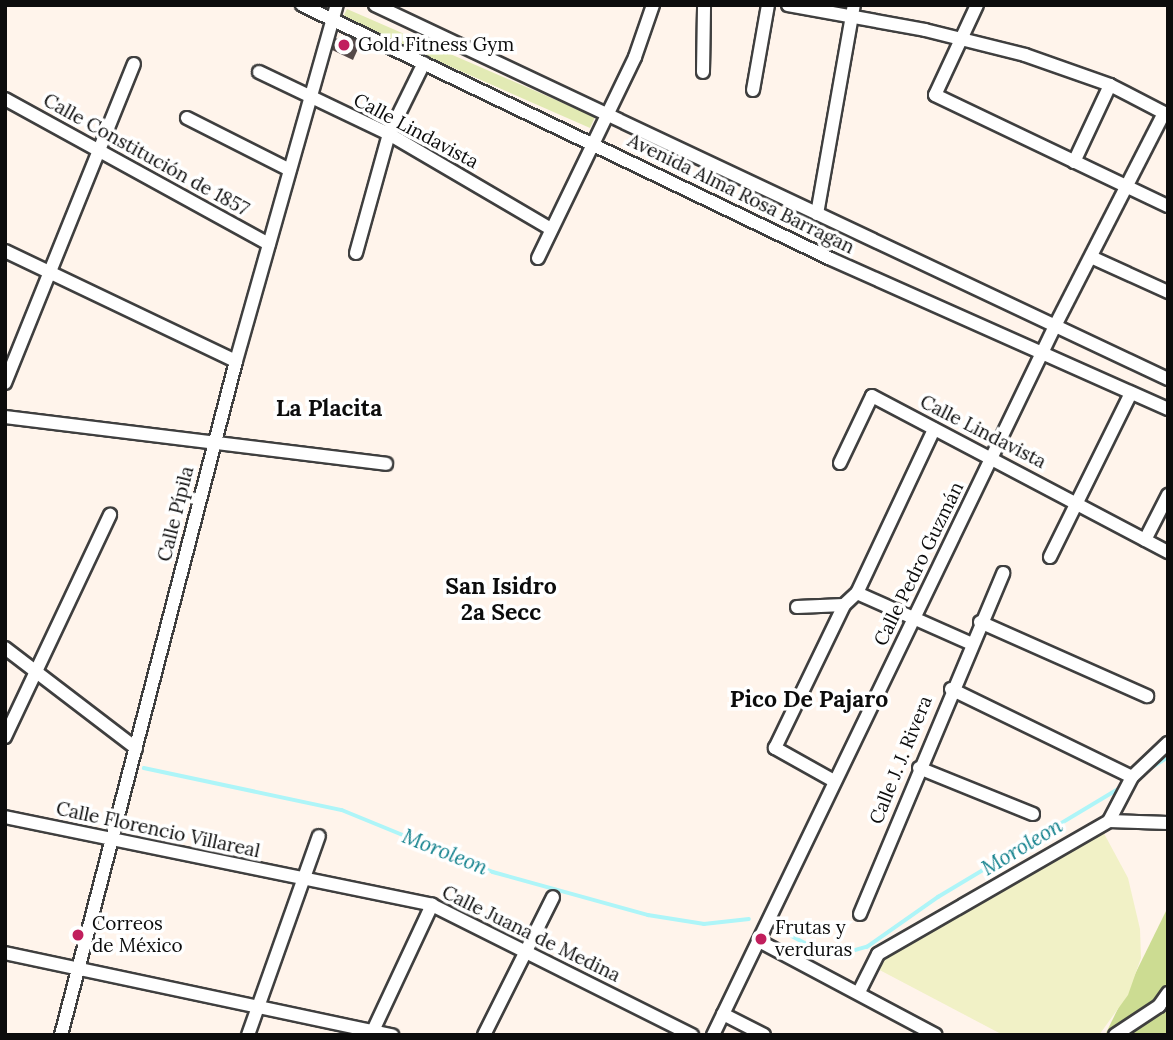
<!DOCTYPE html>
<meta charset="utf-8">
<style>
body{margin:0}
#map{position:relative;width:1173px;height:1040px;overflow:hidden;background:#fff4eb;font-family:Lora,serif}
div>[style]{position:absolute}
.green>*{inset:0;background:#e2eab4}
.forest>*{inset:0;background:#ccdc92}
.pitch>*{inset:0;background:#f1f1c6}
.stream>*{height:3.5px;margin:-1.75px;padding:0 1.75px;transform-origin:1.75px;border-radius:1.75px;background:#aef5f8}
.building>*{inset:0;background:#554948}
.roads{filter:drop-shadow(2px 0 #3f3f3f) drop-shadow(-2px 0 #3f3f3f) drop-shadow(0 2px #3f3f3f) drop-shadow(0 -2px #3f3f3f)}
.street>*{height:12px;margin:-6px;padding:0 6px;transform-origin:6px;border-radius:6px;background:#fff}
.dots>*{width:19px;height:19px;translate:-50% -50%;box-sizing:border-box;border:4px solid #fff;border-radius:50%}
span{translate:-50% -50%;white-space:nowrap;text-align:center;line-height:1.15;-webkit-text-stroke:7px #fff;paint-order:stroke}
.poi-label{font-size:19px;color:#0c0c0c}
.left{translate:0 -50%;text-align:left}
.street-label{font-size:19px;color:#0c0c0c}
.water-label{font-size:21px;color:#11808c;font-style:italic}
.quarter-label{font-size:23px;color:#0c0c0c;font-weight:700}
.frame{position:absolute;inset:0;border:7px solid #0c0c0c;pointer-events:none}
</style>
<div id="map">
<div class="green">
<i style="clip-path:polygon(347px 9px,595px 117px,590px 128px,342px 19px)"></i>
</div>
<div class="forest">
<i style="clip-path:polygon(1168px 907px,1168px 1035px,1105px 1035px)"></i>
</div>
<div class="pitch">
<i style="clip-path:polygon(1100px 826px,1128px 878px,1140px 929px,1141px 958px,1128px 995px,1099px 1035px,1003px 1035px,872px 966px,878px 954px)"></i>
</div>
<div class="stream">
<i style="left:144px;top:768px;width:202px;rotate:12deg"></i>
<i style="left:342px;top:810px;width:163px;rotate:22.3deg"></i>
<i style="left:493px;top:872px;width:161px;rotate:15.5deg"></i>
<i style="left:648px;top:915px;width:57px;rotate:9.1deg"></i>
<i style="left:704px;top:924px;width:45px;rotate:-6.3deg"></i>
<i style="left:1146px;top:771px;width:26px;rotate:-32deg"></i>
<i style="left:777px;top:928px;width:61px;rotate:28.2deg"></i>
<i style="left:831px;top:957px;width:37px;rotate:-16deg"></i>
<i style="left:867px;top:947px;width:87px;rotate:-35.2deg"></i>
<i style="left:938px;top:897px;width:212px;rotate:-30.9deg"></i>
</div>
<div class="building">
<i style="clip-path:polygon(347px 35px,361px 42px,353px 60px,328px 48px,329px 41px)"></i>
</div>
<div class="roads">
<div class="street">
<i style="left:302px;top:5px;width:587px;rotate:25.65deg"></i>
<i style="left:831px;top:259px;width:369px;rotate:24deg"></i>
<i style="left:375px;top:5px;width:877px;rotate:25.25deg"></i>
<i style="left:788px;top:5px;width:139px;rotate:10.3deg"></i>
<i style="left:925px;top:30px;width:103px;rotate:14deg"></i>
<i style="left:1025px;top:55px;width:90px;rotate:19.4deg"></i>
<i style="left:1110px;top:85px;width:65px;rotate:27.3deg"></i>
<i style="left:977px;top:5px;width:99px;rotate:115deg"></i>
<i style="left:935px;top:95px;width:258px;rotate:25.5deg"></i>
<i style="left:259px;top:72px;width:144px;rotate:25.5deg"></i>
<i style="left:389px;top:134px;width:188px;rotate:30.4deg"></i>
<i style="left:703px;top:72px;width:67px;rotate:-89.1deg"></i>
<i style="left:753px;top:90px;width:86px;rotate:-80deg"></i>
<i style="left:5px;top:99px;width:301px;rotate:28.8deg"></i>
<i style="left:187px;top:118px;width:115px;rotate:26.8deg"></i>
<i style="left:1074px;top:162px;width:85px;rotate:-64.9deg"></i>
<i style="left:817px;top:214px;width:212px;rotate:-80deg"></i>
<i style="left:5px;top:251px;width:256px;rotate:25.5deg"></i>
<i style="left:356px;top:253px;width:123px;rotate:-74.5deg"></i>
<i style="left:389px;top:134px;width:79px;rotate:-63.8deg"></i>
<i style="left:1091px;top:257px;width:85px;rotate:24.4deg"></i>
<i style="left:538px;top:258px;width:223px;rotate:-64.2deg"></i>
<i style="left:635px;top:57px;width:55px;rotate:-70.9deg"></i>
<i style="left:5px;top:383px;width:344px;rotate:-68deg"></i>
<i style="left:5px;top:417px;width:384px;rotate:7deg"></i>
<i style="left:840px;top:463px;width:74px;rotate:-64.5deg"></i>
<i style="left:872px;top:396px;width:335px;rotate:27.8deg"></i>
<i style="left:1145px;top:540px;width:51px;rotate:-62.9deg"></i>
<i style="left:1050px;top:557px;width:183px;rotate:-63.7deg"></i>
<i style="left:857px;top:593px;width:124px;rotate:23.9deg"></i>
<i style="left:797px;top:607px;width:47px;rotate:-2.4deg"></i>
<i style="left:980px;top:622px;width:183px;rotate:23.9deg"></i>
<i style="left:5px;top:648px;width:165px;rotate:37.4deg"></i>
<i style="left:951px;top:689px;width:201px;rotate:25.9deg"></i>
<i style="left:5px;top:737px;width:246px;rotate:-64.7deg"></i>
<i style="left:919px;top:768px;width:123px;rotate:22deg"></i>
<i style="left:834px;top:781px;width:68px;rotate:-150.8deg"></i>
<i style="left:775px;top:748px;width:159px;rotate:-64.2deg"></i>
<i style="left:844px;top:605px;width:18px;rotate:-43deg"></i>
<i style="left:857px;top:593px;width:181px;rotate:-64.8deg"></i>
<i style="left:5px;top:817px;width:436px;rotate:11.6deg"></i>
<i style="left:432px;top:905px;width:291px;rotate:26.6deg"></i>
<i style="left:1109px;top:821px;width:59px;rotate:1.9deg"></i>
<i style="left:860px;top:914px;width:370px;rotate:-67.2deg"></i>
<i style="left:759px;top:941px;width:200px;rotate:28deg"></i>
<i style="left:5px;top:953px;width:396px;rotate:12deg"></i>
<i style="left:859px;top:992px;width:42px;rotate:-63.4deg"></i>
<i style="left:878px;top:954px;width:267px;rotate:-29.9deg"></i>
<i style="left:1109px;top:821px;width:50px;rotate:-62.4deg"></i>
<i style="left:1132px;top:777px;width:50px;rotate:-43.4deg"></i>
<i style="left:723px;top:1014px;width:46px;rotate:27.1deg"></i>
<i style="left:61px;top:1035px;width:696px;rotate:-75.44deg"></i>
<i style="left:236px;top:361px;width:370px;rotate:-74.2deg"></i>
<i style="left:248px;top:1035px;width:211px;rotate:-70.4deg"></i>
<i style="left:371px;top:1035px;width:144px;rotate:-64.9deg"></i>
<i style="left:484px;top:1035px;width:154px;rotate:-63.4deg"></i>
<i style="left:713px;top:1035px;width:789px;rotate:-64.25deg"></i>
<i style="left:1056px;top:324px;width:237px;rotate:-62.9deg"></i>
<i style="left:1115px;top:1035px;width:53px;rotate:-33.4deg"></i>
<i style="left:1159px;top:1006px;width:16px;rotate:-55deg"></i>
</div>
</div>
<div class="dots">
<i style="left:344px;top:45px;background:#c11f5d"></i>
<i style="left:78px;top:935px;background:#c11f5d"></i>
<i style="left:761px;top:939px;background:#c11f5d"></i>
</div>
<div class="poi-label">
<span class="left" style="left:358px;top:45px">Gold Fitness Gym</span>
<span class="left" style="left:92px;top:935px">Correos<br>de México</span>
<span class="left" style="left:775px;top:939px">Frutas y<br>verduras</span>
</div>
<div class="street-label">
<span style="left:416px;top:131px;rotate:28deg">Calle Lindavista</span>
<span style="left:146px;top:155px;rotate:29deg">Calle Constitución de 1857</span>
<span style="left:741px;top:194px;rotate:26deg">Avenida Alma Rosa Barragan</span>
<span style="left:983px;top:432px;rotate:27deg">Calle Lindavista</span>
<span style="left:176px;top:514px;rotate:-76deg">Calle Pípila</span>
<span style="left:919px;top:564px;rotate:-64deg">Calle Pedro Guzmán</span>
<span style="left:901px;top:760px;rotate:-68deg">Calle J. J. Rivera</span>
<span style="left:158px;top:830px;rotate:12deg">Calle Florencio Villareal</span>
<span style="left:531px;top:934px;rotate:26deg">Calle Juana de Medina</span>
</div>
<div class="water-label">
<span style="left:1022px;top:847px;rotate:-31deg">Moroleon</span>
<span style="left:445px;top:852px;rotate:22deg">Moroleon</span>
</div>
<div class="quarter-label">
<span style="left:329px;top:408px">La Placita</span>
<span style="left:501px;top:599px">San Isidro<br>2a Secc</span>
<span style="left:809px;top:699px">Pico De Pajaro</span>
</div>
<div class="frame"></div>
</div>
